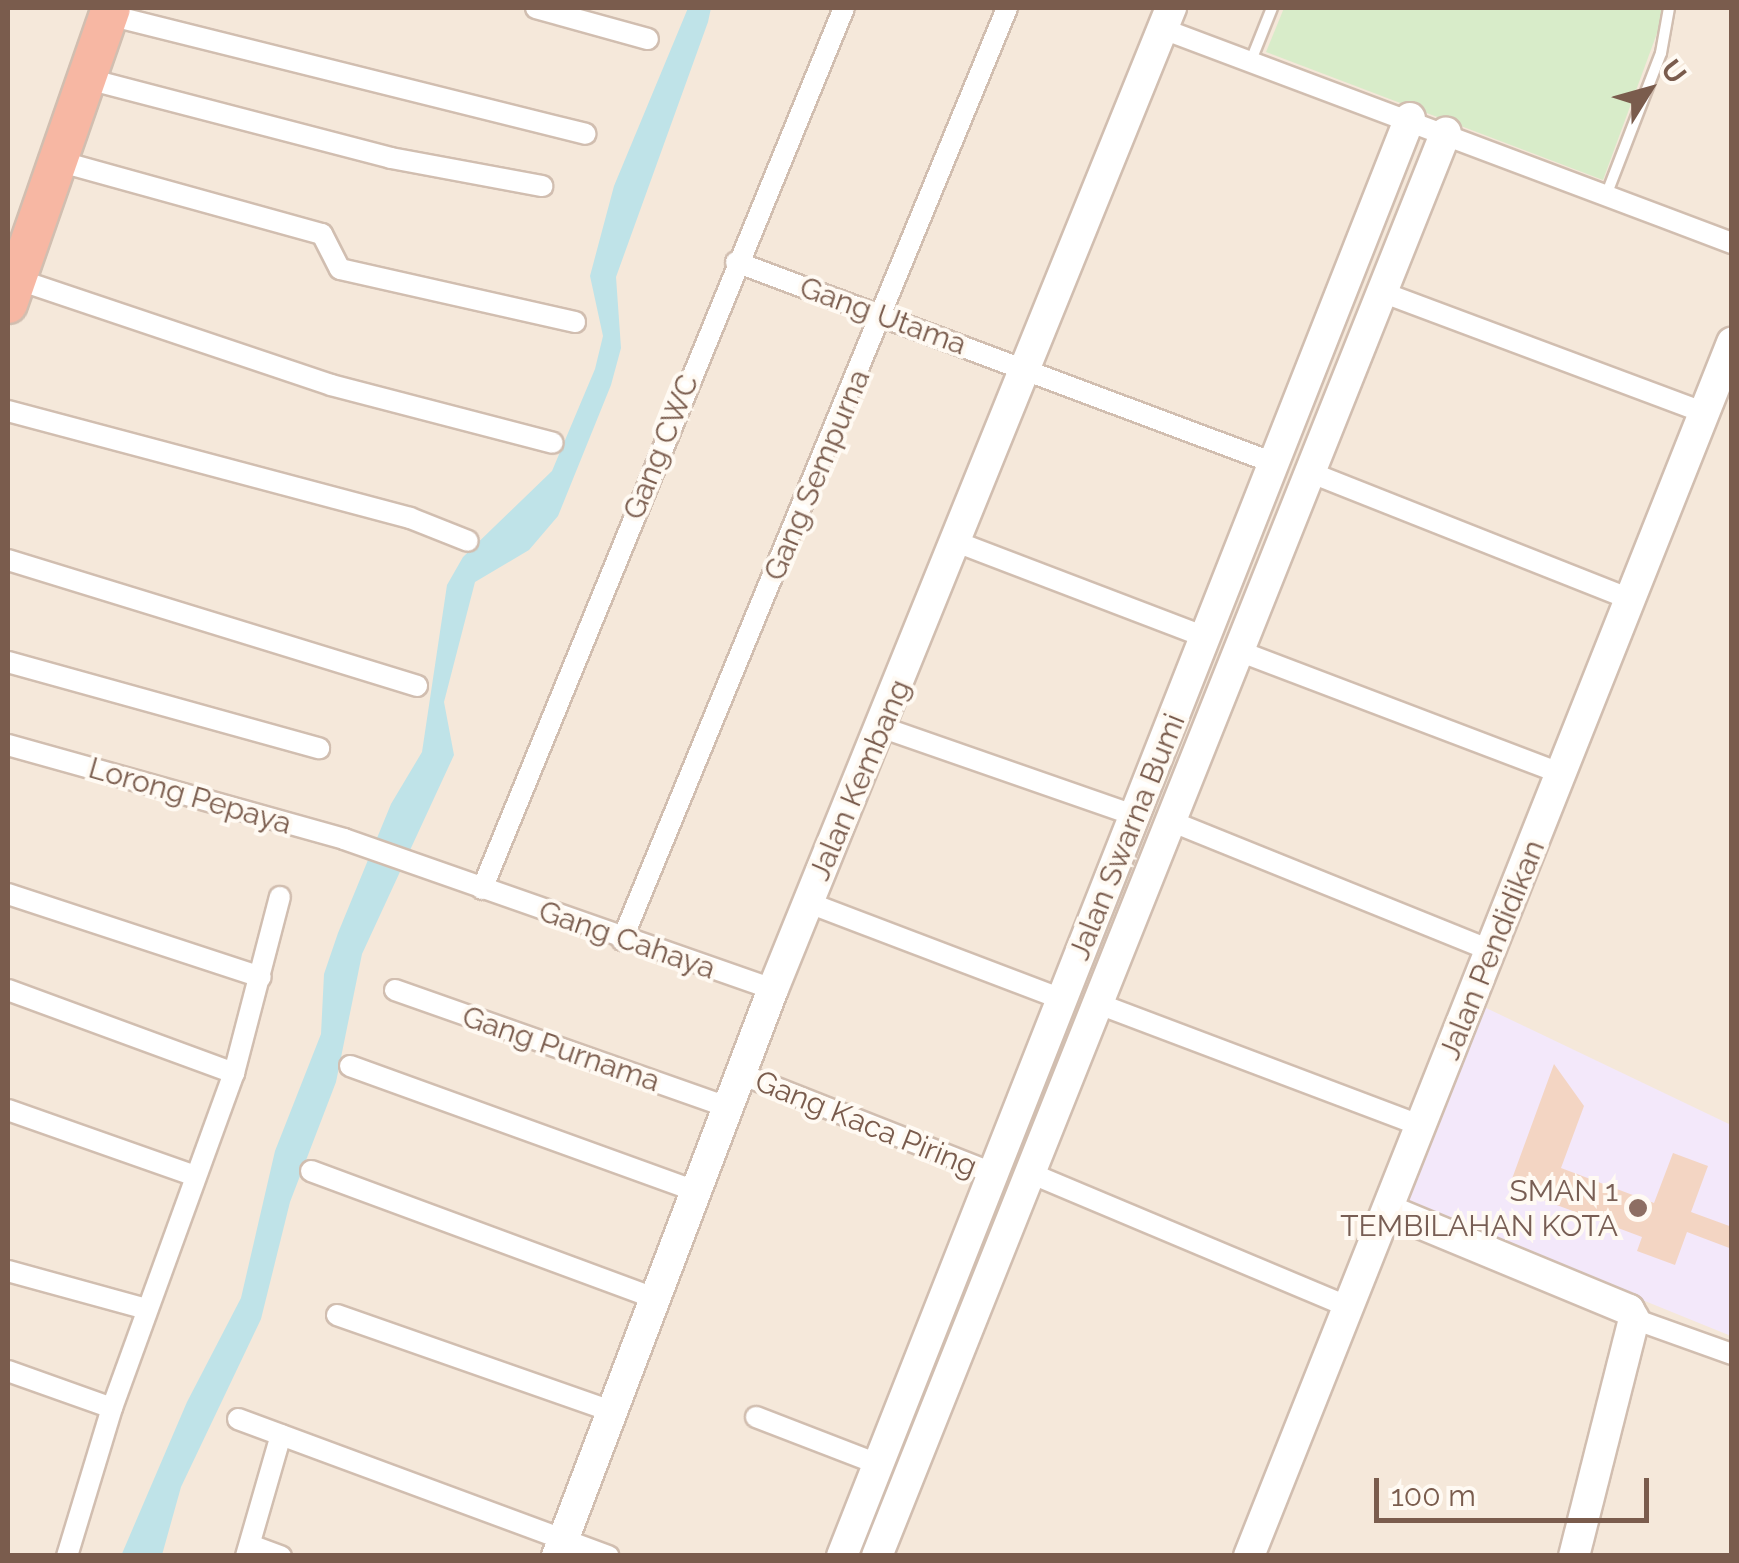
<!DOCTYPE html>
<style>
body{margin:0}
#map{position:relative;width:1739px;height:1563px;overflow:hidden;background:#fdf6ec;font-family:Raleway,sans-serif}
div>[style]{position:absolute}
.residential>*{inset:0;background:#f5e8da}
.education>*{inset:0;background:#f3e8fa}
.green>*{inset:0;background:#d8ecc9}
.water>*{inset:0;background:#bfe3e8}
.building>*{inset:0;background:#f3d5c3}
.roads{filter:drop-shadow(2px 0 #d1beb0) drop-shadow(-2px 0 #d1beb0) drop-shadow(0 2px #d1beb0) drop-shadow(0 -2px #d1beb0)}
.lane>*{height:10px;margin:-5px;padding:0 5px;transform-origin:5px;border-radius:5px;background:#fff}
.street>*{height:20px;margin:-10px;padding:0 10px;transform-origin:10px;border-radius:10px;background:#fff}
.secondary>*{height:30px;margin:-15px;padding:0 15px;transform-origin:15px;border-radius:15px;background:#fff}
.highway>*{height:38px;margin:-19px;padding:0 19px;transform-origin:19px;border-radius:19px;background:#f7b7a3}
.dots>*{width:28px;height:28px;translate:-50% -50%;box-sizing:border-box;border:5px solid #fffaf3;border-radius:50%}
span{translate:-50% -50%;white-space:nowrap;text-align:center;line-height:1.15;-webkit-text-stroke:8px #fffaf3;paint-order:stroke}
.street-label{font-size:30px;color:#7a5c4d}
.education-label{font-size:30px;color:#785e54}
.right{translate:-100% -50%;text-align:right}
.frame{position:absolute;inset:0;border:10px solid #7a5c4d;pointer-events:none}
.north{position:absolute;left:1599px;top:40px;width:100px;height:100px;-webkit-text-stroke:8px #fffaf3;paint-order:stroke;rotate:53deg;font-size:28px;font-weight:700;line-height:40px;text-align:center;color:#7a5c4d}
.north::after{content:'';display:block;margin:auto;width:35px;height:45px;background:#7a5c4d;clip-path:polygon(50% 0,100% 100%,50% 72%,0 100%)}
.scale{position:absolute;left:1374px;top:1478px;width:275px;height:45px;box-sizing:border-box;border:5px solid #7a5c4d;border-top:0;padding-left:12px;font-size:30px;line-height:35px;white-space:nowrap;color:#7a5c4d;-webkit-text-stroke:8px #fffaf3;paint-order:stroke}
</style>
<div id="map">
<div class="residential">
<i style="clip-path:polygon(8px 8px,1731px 8px,1731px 1555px,8px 1555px)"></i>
</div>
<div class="education">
<i style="clip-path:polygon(1482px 1006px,1731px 1125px,1731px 1336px,1406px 1204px)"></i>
</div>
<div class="green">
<i style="clip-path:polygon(1284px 8px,1662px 8px,1663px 17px,1603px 180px,1266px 52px)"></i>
</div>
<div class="water">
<i style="clip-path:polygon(688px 8px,711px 8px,708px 22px,616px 277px,621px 348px,611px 385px,558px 516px,529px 550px,475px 582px,444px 702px,454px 755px,362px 954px,336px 1082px,290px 1202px,261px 1319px,181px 1487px,162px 1555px,121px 1556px,187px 1402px,241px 1298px,275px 1151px,321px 1034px,324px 974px,338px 933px,391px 804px,422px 752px,447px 585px,463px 557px,552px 471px,595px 369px,603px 336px,590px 276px,614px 186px)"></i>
</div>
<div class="building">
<i style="clip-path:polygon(1554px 1064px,1584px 1106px,1561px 1168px,1654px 1203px,1673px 1153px,1708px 1166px,1691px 1212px,1732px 1227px,1732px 1249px,1687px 1232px,1675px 1265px,1637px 1251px,1642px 1237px,1509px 1187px)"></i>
</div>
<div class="roads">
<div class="lane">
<i style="left:1252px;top:58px;width:54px;rotate:-68.2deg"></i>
<i style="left:1607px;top:193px;width:150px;rotate:-68.9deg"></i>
<i style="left:1661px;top:53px;width:46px;rotate:-79.9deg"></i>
</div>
<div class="street">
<i style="left:536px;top:8px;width:116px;rotate:15.5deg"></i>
<i style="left:109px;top:15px;width:491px;rotate:14deg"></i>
<i style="left:1163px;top:29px;width:608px;rotate:20.61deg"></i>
<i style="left:88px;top:79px;width:313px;rotate:14.6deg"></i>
<i style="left:391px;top:158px;width:154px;rotate:10.5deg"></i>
<i style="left:58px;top:161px;width:274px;rotate:15.5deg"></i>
<i style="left:322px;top:234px;width:39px;rotate:63deg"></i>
<i style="left:340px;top:269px;width:241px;rotate:12.7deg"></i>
<i style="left:736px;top:262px;width:574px;rotate:20.49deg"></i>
<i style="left:16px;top:279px;width:332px;rotate:18.6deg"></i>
<i style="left:331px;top:385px;width:229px;rotate:14.6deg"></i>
<i style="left:1379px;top:291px;width:345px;rotate:20.5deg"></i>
<i style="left:8px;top:411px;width:416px;rotate:14.9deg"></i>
<i style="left:410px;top:518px;width:62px;rotate:21.6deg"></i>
<i style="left:1309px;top:472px;width:347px;rotate:21.6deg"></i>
<i style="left:959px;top:543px;width:263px;rotate:20.9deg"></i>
<i style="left:8px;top:560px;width:428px;rotate:17.1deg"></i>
<i style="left:1236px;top:650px;width:349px;rotate:20.8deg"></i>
<i style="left:8px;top:662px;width:323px;rotate:15.5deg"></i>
<i style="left:881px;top:727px;width:270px;rotate:19.2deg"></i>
<i style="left:8px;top:745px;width:349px;rotate:15.6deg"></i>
<i style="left:344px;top:839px;width:454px;rotate:19.3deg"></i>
<i style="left:1168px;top:820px;width:350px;rotate:22deg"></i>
<i style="left:482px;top:889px;width:952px;rotate:-67.66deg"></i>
<i style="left:8px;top:894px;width:266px;rotate:18.2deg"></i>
<i style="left:809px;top:903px;width:271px;rotate:20.8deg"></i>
<i style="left:622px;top:940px;width:1008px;rotate:-67.55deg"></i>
<i style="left:8px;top:990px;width:241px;rotate:20.2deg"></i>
<i style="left:395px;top:990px;width:352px;rotate:19.4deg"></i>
<i style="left:1096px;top:1003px;width:347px;rotate:20.7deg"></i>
<i style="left:350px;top:1066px;width:367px;rotate:19.9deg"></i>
<i style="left:741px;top:1074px;width:270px;rotate:21.5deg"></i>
<i style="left:8px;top:1110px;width:196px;rotate:19.4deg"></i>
<i style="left:311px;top:1171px;width:367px;rotate:20.3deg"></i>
<i style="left:1030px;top:1173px;width:345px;rotate:22.8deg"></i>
<i style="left:8px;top:1271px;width:143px;rotate:15.4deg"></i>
<i style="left:337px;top:1315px;width:288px;rotate:19.3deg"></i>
<i style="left:1634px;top:1319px;width:104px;rotate:19.7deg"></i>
<i style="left:8px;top:1371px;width:110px;rotate:19.6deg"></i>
<i style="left:756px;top:1417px;width:131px;rotate:21.1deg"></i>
<i style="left:238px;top:1419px;width:395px;rotate:20.3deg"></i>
<i style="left:250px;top:1545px;width:33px;rotate:20deg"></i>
<i style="left:67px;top:1556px;width:155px;rotate:-73.1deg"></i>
<i style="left:112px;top:1408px;width:357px;rotate:-70deg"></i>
<i style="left:234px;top:1073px;width:182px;rotate:-75.4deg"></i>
<i style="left:246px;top:1556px;width:126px;rotate:-73.9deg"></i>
</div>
<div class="secondary">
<i style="left:1388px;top:1210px;width:261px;rotate:22.5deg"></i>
<i style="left:1629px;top:1310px;width:10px;rotate:61deg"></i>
<i style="left:1634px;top:1319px;width:244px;rotate:104.2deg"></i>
<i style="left:557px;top:1556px;width:607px;rotate:-69.15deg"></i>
<i style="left:773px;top:989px;width:1059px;rotate:-67.92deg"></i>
<i style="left:842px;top:1556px;width:1546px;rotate:-68.45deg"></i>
<i style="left:877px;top:1556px;width:1533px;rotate:-68.22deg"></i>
<i style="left:1249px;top:1556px;width:1306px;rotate:-68.29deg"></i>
</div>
<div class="highway">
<i style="left:8px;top:304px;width:313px;rotate:-70.8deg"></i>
</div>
</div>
<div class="dots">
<i style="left:1638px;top:1208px;background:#8d6e63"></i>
</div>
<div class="street-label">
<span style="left:883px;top:316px;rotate:20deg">Gang Utama</span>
<span style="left:661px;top:447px;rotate:-68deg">Gang CWC</span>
<span style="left:817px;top:475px;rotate:-67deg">Gang Sempurna</span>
<span style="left:860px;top:780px;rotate:-67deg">Jalan Kembang</span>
<span style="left:190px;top:796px;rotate:16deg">Lorong Pepaya</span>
<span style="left:1127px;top:837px;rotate:-68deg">Jalan Swarna Bumi</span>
<span style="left:627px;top:940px;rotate:19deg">Gang Cahaya</span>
<span style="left:1492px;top:950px;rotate:-68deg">Jalan Pendidikan</span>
<span style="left:561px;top:1049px;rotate:19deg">Gang Purnama</span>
<span style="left:866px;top:1124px;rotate:22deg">Gang Kaca Piring</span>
</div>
<div class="education-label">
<span class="right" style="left:1618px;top:1208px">SMAN 1<br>TEMBILAHAN KOTA</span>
</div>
<div class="frame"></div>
<div class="north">U</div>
<div class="scale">100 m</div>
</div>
